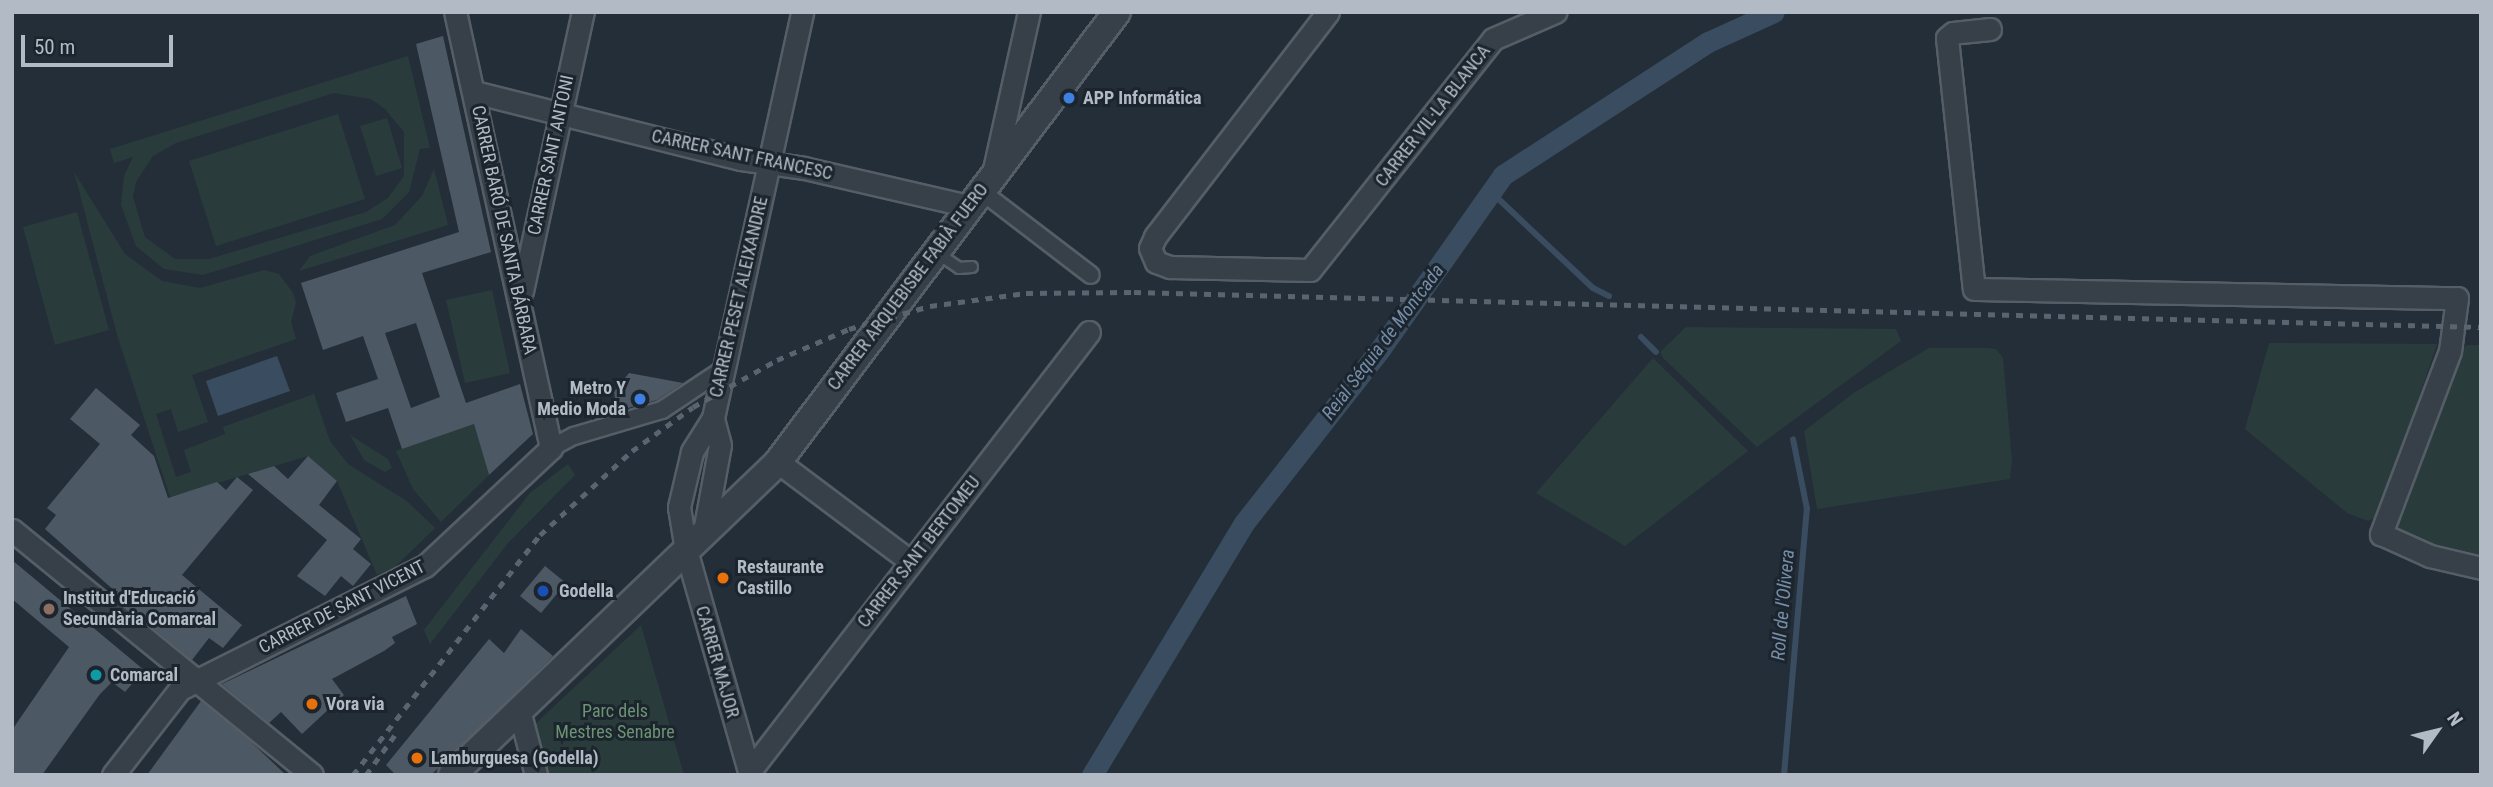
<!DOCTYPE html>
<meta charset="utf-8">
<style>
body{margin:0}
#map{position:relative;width:2493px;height:787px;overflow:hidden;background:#242e38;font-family:"Roboto Condensed",sans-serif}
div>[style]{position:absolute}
.green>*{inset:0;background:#293c3b}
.water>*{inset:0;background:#3a4d60}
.stream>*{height:6px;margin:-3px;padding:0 3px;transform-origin:3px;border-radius:3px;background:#3a4d60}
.canal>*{height:21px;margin:-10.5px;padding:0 10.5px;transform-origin:10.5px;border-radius:10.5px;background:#3a4d60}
.building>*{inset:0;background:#4c5864}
.roads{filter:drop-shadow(2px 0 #555e67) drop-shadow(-2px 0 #555e67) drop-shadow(0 2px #555e67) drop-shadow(0 -2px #555e67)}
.service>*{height:10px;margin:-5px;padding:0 5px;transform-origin:5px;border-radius:5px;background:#374049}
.pedestrian>*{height:16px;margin:-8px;padding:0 8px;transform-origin:8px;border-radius:8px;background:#374049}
.minor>*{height:21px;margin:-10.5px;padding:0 10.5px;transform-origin:10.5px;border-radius:10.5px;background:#374049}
.tertiary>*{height:26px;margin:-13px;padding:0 13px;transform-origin:13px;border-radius:13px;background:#374049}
.rail>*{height:5px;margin-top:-2.5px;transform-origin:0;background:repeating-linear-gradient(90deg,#5a6470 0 7px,transparent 0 14px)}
.dots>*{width:19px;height:19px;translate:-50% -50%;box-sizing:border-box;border:4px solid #1c252e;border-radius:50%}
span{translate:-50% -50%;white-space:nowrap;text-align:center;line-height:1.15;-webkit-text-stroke:6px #1c252e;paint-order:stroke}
.poi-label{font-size:18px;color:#b2bbc5;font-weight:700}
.left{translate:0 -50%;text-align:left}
.right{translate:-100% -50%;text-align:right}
.street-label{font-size:18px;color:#b2bbc5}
.park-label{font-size:18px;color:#6b9472}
.water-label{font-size:19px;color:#758da6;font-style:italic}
.frame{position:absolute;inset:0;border:14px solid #b2bbc5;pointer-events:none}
.north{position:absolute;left:2402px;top:696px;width:70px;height:70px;-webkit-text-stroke:5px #1c252e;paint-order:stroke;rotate:56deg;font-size:19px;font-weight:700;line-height:28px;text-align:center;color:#b2bbc5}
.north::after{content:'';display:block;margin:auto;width:24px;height:32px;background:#b2bbc5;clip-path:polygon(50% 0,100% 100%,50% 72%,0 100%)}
.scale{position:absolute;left:21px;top:35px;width:152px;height:32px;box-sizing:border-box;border:4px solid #b2bbc5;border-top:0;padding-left:9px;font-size:21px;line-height:24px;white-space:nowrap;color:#b2bbc5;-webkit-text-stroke:5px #1c252e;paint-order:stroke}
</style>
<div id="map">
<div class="green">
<i style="clip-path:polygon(evenodd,408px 56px,430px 148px,420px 149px,409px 192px,382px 219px,203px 275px,164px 269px,136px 246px,121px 205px,124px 176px,133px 157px,114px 163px,110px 149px,408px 56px,334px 93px,371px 99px,385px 109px,404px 132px,404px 176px,388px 198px,366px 212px,209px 259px,175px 259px,145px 237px,133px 197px,136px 182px,153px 156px,176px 143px,334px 93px)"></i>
<i style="clip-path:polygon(338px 114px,365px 199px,216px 246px,189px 161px)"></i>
<i style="clip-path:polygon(387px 118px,402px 168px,376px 176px,360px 126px)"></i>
<i style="clip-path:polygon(434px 169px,448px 225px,299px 271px,310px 256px,395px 225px,422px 196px)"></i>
<i style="clip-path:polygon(74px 172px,125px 254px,162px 281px,200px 288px,264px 270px,279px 274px,293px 293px,296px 302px,291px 322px,296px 339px,192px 375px,208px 422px,178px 432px,171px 409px,156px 414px,176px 477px,191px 472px,184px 450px,225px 434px,223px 427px,314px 394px,330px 441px,348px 464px,408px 502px,435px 528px,395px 567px,377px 575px,337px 481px,308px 456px,170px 497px,118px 338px)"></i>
<i style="clip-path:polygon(77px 212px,109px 330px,55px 345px,23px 227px)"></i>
<i style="clip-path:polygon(492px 290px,510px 373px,465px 383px,446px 300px)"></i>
<i style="clip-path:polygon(1686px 327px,1896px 329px,1901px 341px,1757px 447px,1663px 358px,1660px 352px)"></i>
<i style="clip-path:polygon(2269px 343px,2437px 344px,2379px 516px,2368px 521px,2347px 513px,2245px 429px)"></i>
<i style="clip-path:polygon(2467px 345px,2481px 345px,2481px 562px,2402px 536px,2397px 528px,2457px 351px)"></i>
<i style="clip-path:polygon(1929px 348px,1988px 348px,1996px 349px,2003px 358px,2012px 461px,2010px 479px,1817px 509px,1804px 431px,1855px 392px)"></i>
<i style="clip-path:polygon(1653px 358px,1748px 451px,1625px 546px,1536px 493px)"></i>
<i style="clip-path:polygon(474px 424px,489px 475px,441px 522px,413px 489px,396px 451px)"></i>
<i style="clip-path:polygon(350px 435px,388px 459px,392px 468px,385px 472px,364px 460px)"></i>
<i style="clip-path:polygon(568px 464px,575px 475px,508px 543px,430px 644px,424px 630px,437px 613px,530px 493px)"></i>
<i style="clip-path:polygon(641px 625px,684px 775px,546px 775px,533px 726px)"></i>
</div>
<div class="water">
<i style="clip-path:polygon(277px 356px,290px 391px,218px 416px,206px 381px)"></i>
</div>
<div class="stream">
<i style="left:1490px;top:191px;width:141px;rotate:43.3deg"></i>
<i style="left:1593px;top:288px;width:18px;rotate:27deg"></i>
<i style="left:1641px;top:337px;width:21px;rotate:45deg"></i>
<i style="left:1784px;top:775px;width:267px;rotate:-85.1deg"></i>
<i style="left:1807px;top:509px;width:71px;rotate:-101.3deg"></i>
</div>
<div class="canal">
<i style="left:1092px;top:775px;width:294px;rotate:-58.9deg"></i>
<i style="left:1244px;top:523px;width:222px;rotate:-51.9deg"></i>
<i style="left:1381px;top:348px;width:212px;rotate:-54.8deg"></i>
<i style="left:1503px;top:175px;width:244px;rotate:-33deg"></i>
<i style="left:1708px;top:42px;width:72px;rotate:-24.4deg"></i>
</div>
<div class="building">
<i style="clip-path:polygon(evenodd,443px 36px,491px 252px,422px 273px,466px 403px,520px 384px,533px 434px,489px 475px,474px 424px,402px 449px,388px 408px,346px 422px,336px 393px,378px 379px,363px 336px,323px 350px,301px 283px,459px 232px,416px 44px,443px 36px,416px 323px,440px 397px,411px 408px,385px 333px,416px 323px)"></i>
<i style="clip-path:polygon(629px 373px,683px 383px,657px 400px,617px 411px,614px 392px)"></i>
<i style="clip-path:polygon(96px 388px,140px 425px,131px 435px,154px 456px,168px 498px,217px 482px,226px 490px,237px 477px,253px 490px,182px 575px,242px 625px,223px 648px,209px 638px,192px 660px,114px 596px,117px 593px,45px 529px,56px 515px,47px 508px,100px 444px,70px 419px)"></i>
<i style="clip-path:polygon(308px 456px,337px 481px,319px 505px,361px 539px,353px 549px,371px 564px,353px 586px,341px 576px,325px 596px,297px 576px,327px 540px,248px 474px,274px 466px,288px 479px)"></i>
<i style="clip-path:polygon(12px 560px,144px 670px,125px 692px,112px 682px,100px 694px,42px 775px,12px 775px,12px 730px,69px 647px,12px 599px)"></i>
<i style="clip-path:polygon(545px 566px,566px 583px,541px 613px,520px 596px)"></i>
<i style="clip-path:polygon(406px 596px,417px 624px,392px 637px,395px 643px,384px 651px,332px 679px,344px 695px,302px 734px,281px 712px,269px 723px,222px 684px)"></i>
<i style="clip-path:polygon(521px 629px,553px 656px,431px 775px,396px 775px,386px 765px,489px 639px,504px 653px)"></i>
<i style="clip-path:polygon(201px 701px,250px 741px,286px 775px,147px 775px)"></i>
</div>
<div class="roads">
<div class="service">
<i style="left:937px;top:253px;width:27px;rotate:34deg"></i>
<i style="left:959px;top:268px;width:13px;rotate:-4deg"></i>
</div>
<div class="pedestrian">
<i style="left:981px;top:191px;width:138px;rotate:37.4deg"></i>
<i style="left:551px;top:448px;width:26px;rotate:-28deg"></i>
<i style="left:574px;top:436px;width:92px;rotate:-16.5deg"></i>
<i style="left:662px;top:410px;width:72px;rotate:-33.7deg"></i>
</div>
<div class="minor">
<i style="left:1328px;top:12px;width:284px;rotate:127.6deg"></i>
<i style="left:1155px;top:237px;width:12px;rotate:114deg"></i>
<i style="left:1150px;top:248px;width:15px;rotate:67deg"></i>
<i style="left:1156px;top:262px;width:15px;rotate:20deg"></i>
<i style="left:1170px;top:267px;width:140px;rotate:1.2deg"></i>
<i style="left:1310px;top:270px;width:295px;rotate:-51.6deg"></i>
<i style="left:1493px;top:39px;width:68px;rotate:-23.5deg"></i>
<i style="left:1990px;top:29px;width:37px;rotate:174deg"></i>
<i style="left:1953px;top:33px;width:8px;rotate:140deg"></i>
<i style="left:1947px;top:38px;width:252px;rotate:83.9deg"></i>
<i style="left:1974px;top:289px;width:483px;rotate:1.1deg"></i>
<i style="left:2457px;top:298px;width:53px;rotate:97.5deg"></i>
<i style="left:2450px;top:351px;width:196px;rotate:110.7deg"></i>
<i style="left:2381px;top:534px;width:54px;rotate:24.2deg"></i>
<i style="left:2430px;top:556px;width:52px;rotate:13.2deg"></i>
<i style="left:474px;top:92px;width:275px;rotate:14.1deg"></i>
<i style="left:741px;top:159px;width:64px;rotate:8.1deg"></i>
<i style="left:804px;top:168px;width:169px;rotate:13deg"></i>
<i style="left:993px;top:174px;width:166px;rotate:-77.5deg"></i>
<i style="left:522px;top:291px;width:286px;rotate:-77.7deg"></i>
<i style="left:713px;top:418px;width:416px;rotate:-77.6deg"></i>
<i style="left:713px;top:418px;width:40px;rotate:122deg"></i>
<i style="left:692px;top:452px;width:57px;rotate:103.3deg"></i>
<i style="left:679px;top:507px;width:44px;rotate:80.8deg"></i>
<i style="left:686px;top:550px;width:234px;rotate:74.1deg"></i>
<i style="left:778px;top:462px;width:166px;rotate:36.9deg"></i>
<i style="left:12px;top:530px;width:387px;rotate:39.2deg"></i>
<i style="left:704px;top:532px;width:88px;rotate:-79.6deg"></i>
<i style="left:720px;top:445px;width:28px;rotate:-105deg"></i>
<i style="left:519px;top:710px;width:67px;rotate:75.3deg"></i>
<i style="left:749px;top:772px;width:556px;rotate:-52.31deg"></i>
<i style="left:113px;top:775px;width:109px;rotate:-52.1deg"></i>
<i style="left:180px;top:689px;width:274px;rotate:-26.7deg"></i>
<i style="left:425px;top:566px;width:173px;rotate:-43.1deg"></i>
<i style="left:551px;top:448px;width:446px;rotate:-102.4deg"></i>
</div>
<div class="tertiary">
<i style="left:452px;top:775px;width:452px;rotate:-43.8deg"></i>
<i style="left:778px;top:462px;width:563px;rotate:-53.01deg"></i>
</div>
</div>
<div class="rail">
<i style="left:353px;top:775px;width:304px;rotate:-52.1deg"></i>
<i style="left:540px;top:535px;width:125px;rotate:-42.4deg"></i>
<i style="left:632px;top:451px;width:75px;rotate:-35.8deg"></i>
<i style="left:693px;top:407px;width:96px;rotate:-29.2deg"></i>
<i style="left:777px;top:360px;width:78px;rotate:-23.3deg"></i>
<i style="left:849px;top:329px;width:84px;rotate:-15.9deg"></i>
<i style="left:930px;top:306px;width:97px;rotate:-7.7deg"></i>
<i style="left:1026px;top:293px;width:108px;rotate:-0.5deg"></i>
<i style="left:1134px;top:292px;width:1347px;rotate:1.49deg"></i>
<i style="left:366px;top:775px;width:49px;rotate:-54.1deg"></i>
</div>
<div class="dots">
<i style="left:1069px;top:98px;background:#3f7fe0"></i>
<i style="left:640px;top:399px;background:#3f7fe0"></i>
<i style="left:723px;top:578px;background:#e8710a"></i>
<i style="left:543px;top:591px;background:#1a4fb4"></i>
<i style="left:49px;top:609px;background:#8d6e63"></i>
<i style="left:96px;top:675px;background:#0f9aa8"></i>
<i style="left:312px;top:704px;background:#e8710a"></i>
<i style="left:417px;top:758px;background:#e8710a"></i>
</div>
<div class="poi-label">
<span class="left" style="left:1083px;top:98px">APP Informática</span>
<span class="right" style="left:626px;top:399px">Metro Y<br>Medio Moda</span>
<span class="left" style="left:737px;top:578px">Restaurante<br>Castillo</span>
<span class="left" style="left:559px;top:591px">Godella</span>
<span class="left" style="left:63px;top:609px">Institut d'Educació<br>Secundària Comarcal</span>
<span class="left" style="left:110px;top:675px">Comarcal</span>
<span class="left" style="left:326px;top:704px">Vora via</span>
<span class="left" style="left:431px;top:758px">Lamburguesa (Godella)</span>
</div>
<div class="street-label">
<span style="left:1433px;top:116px;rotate:-52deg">CARRER VIL·LA BLANCA</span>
<span style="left:551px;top:155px;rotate:-78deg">CARRER SANT ANTONI</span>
<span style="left:742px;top:155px;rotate:12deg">CARRER SANT FRANCESC</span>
<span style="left:504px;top:230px;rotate:78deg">CARRER BARÓ DE SANTA BÁRBARA</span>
<span style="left:908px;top:287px;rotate:-53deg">CARRER ARQUEBISBE FABIÀ FUERO</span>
<span style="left:739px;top:297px;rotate:-77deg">CARRER PESET ALEIXANDRE</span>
<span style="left:919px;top:552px;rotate:-52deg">CARRER SANT BERTOMEU</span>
<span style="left:342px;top:607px;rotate:-27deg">CARRER DE SANT VICENT</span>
<span style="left:717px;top:662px;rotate:74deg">CARRER MAJOR</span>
</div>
<div class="park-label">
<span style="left:615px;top:722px">Parc dels<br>Mestres Senabre</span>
</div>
<div class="water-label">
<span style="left:1383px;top:342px;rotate:-53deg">Reial Séquia de Montcada</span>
<span style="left:1783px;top:605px;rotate:-85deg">Roll de l'Olivera</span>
</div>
<div class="frame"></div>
<div class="north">N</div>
<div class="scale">50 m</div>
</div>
